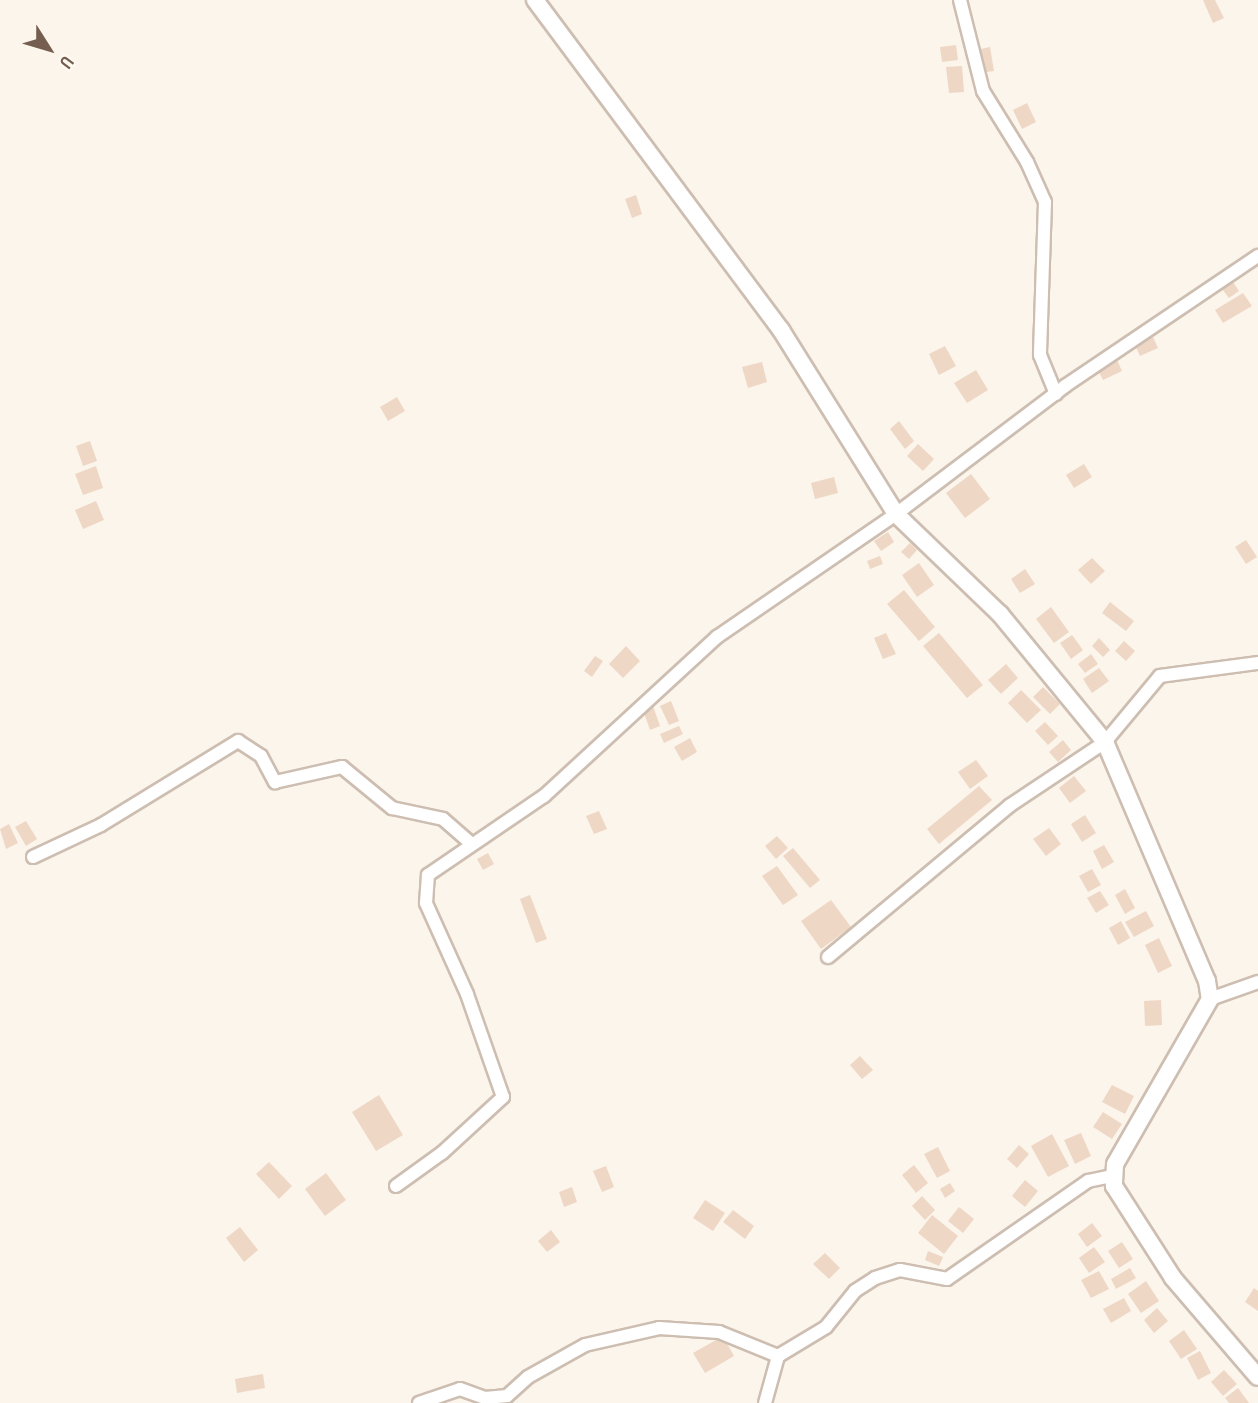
<!DOCTYPE html>
<style>
body{margin:0}
#map{position:relative;width:1258px;height:1403px;overflow:hidden;background:#fbf5eb;font-family:"Sofia Sans Condensed",sans-serif}
div>[style]{position:absolute}
.building>*{inset:0;background:#efd7c5}
.roads{filter:drop-shadow(2px 0 #cdbeb1) drop-shadow(-2px 0 #cdbeb1) drop-shadow(0 2px #cdbeb1) drop-shadow(0 -2px #cdbeb1)}
.street>*{height:12px;margin:-6px;padding:0 6px;transform-origin:6px;border-radius:6px;background:#fff}
.secondary>*{height:16px;margin:-8px;padding:0 8px;transform-origin:8px;border-radius:8px;background:#fff}
span{translate:-50% -50%;white-space:nowrap;text-align:center;line-height:1.15;-webkit-text-stroke:7px #fef9f1;paint-order:stroke}
.north{position:absolute;left:14px;top:14px;width:70px;height:70px;-webkit-text-stroke:5px #fef9f1;paint-order:stroke;rotate:127deg;font-size:19px;font-weight:700;line-height:28px;text-align:center;color:#755e4f}
.north::after{content:'';display:block;margin:auto;width:24px;height:32px;background:#755e4f;clip-path:polygon(50% 0,100% 100%,50% 72%,0 100%)}
</style>
<div id="map">
<div class="building">
<i style="clip-path:polygon(1203px 0,1215px 0,1224px 18px,1213px 23px)"></i>
<i style="clip-path:polygon(956px 45px,958px 60px,942px 62px,940px 47px)"></i>
<i style="clip-path:polygon(990px 47px,994px 71px,980px 73px,976px 50px)"></i>
<i style="clip-path:polygon(962px 66px,964px 92px,949px 93px,946px 67px)"></i>
<i style="clip-path:polygon(1027px 103px,1036px 122px,1022px 129px,1013px 110px)"></i>
<i style="clip-path:polygon(636px 195px,642px 214px,632px 218px,625px 199px)"></i>
<i style="clip-path:polygon(1233px 282px,1239px 291px,1229px 298px,1222px 289px)"></i>
<i style="clip-path:polygon(1243px 293px,1252px 306px,1223px 323px,1215px 310px)"></i>
<i style="clip-path:polygon(1153px 337px,1158px 348px,1140px 356px,1135px 345px)"></i>
<i style="clip-path:polygon(945px 346px,956px 366px,939px 375px,929px 354px)"></i>
<i style="clip-path:polygon(1117px 360px,1122px 371px,1103px 380px,1098px 370px)"></i>
<i style="clip-path:polygon(762px 362px,767px 382px,748px 388px,742px 367px)"></i>
<i style="clip-path:polygon(976px 370px,988px 390px,967px 403px,954px 383px)"></i>
<i style="clip-path:polygon(397px 397px,405px 411px,388px 421px,380px 407px)"></i>
<i style="clip-path:polygon(899px 421px,914px 441px,905px 449px,890px 429px)"></i>
<i style="clip-path:polygon(90px 441px,97px 461px,83px 466px,76px 446px)"></i>
<i style="clip-path:polygon(918px 444px,934px 459px,923px 471px,907px 456px)"></i>
<i style="clip-path:polygon(1084px 464px,1092px 477px,1074px 488px,1066px 475px)"></i>
<i style="clip-path:polygon(96px 466px,103px 488px,83px 495px,75px 474px)"></i>
<i style="clip-path:polygon(971px 474px,990px 499px,965px 518px,946px 493px)"></i>
<i style="clip-path:polygon(834px 477px,838px 493px,815px 499px,811px 483px)"></i>
<i style="clip-path:polygon(96px 501px,104px 520px,83px 529px,75px 510px)"></i>
<i style="clip-path:polygon(888px 532px,894px 542px,881px 551px,874px 541px)"></i>
<i style="clip-path:polygon(1246px 540px,1257px 557px,1246px 564px,1235px 547px)"></i>
<i style="clip-path:polygon(910px 543px,917px 550px,909px 559px,901px 552px)"></i>
<i style="clip-path:polygon(880px 556px,883px 564px,870px 569px,867px 561px)"></i>
<i style="clip-path:polygon(1092px 558px,1105px 571px,1091px 584px,1078px 570px)"></i>
<i style="clip-path:polygon(919px 563px,934px 585px,917px 597px,902px 575px)"></i>
<i style="clip-path:polygon(1025px 569px,1035px 584px,1020px 593px,1011px 579px)"></i>
<i style="clip-path:polygon(904px 590px,935px 627px,919px 641px,887px 604px)"></i>
<i style="clip-path:polygon(1110px 602px,1134px 621px,1126px 631px,1102px 613px)"></i>
<i style="clip-path:polygon(1051px 607px,1069px 632px,1054px 643px,1036px 619px)"></i>
<i style="clip-path:polygon(886px 633px,896px 654px,883px 659px,874px 638px)"></i>
<i style="clip-path:polygon(939px 633px,983px 685px,967px 698px,923px 646px)"></i>
<i style="clip-path:polygon(1072px 635px,1083px 650px,1071px 659px,1060px 643px)"></i>
<i style="clip-path:polygon(1099px 638px,1110px 650px,1103px 657px,1092px 646px)"></i>
<i style="clip-path:polygon(1124px 641px,1135px 651px,1126px 661px,1115px 651px)"></i>
<i style="clip-path:polygon(626px 646px,640px 661px,623px 678px,609px 664px)"></i>
<i style="clip-path:polygon(1091px 654px,1098px 664px,1085px 673px,1078px 664px)"></i>
<i style="clip-path:polygon(595px 656px,603px 661px,592px 677px,584px 671px)"></i>
<i style="clip-path:polygon(1006px 664px,1018px 678px,1001px 694px,988px 680px)"></i>
<i style="clip-path:polygon(1099px 668px,1109px 681px,1092px 693px,1083px 679px)"></i>
<i style="clip-path:polygon(1043px 687px,1060px 704px,1050px 714px,1033px 697px)"></i>
<i style="clip-path:polygon(1021px 690px,1041px 710px,1027px 723px,1008px 703px)"></i>
<i style="clip-path:polygon(671px 701px,679px 721px,669px 725px,660px 706px)"></i>
<i style="clip-path:polygon(653px 706px,660px 726px,650px 730px,643px 710px)"></i>
<i style="clip-path:polygon(1045px 722px,1058px 736px,1048px 745px,1035px 731px)"></i>
<i style="clip-path:polygon(679px 726px,683px 734px,664px 743px,660px 734px)"></i>
<i style="clip-path:polygon(690px 738px,697px 752px,682px 761px,674px 747px)"></i>
<i style="clip-path:polygon(1063px 740px,1071px 750px,1058px 762px,1049px 752px)"></i>
<i style="clip-path:polygon(976px 760px,988px 776px,970px 789px,958px 772px)"></i>
<i style="clip-path:polygon(1074px 776px,1086px 791px,1070px 803px,1059px 788px)"></i>
<i style="clip-path:polygon(979px 786px,992px 800px,939px 844px,927px 829px)"></i>
<i style="clip-path:polygon(599px 811px,607px 829px,594px 834px,586px 816px)"></i>
<i style="clip-path:polygon(1085px 815px,1096px 833px,1082px 842px,1071px 824px)"></i>
<i style="clip-path:polygon(26px 821px,37px 839px,26px 846px,15px 827px)"></i>
<i style="clip-path:polygon(9px 824px,18px 843px,6px 849px,0 829px)"></i>
<i style="clip-path:polygon(1049px 828px,1061px 844px,1046px 856px,1033px 839px)"></i>
<i style="clip-path:polygon(777px 836px,788px 848px,776px 859px,765px 846px)"></i>
<i style="clip-path:polygon(1104px 845px,1114px 862px,1102px 869px,1093px 851px)"></i>
<i style="clip-path:polygon(793px 848px,820px 880px,810px 888px,783px 856px)"></i>
<i style="clip-path:polygon(488px 853px,494px 864px,483px 870px,477px 859px)"></i>
<i style="clip-path:polygon(777px 866px,798px 895px,783px 905px,762px 876px)"></i>
<i style="clip-path:polygon(1092px 869px,1101px 885px,1088px 892px,1079px 876px)"></i>
<i style="clip-path:polygon(1125px 889px,1135px 908px,1125px 914px,1115px 895px)"></i>
<i style="clip-path:polygon(1100px 891px,1109px 905px,1096px 913px,1087px 898px)"></i>
<i style="clip-path:polygon(530px 895px,547px 939px,536px 943px,520px 899px)"></i>
<i style="clip-path:polygon(831px 900px,851px 927px,821px 949px,801px 921px)"></i>
<i style="clip-path:polygon(1146px 911px,1154px 926px,1134px 937px,1125px 922px)"></i>
<i style="clip-path:polygon(1121px 921px,1130px 938px,1118px 945px,1109px 928px)"></i>
<i style="clip-path:polygon(1159px 938px,1172px 966px,1158px 973px,1145px 945px)"></i>
<i style="clip-path:polygon(1161px 1000px,1162px 1025px,1145px 1026px,1144px 1001px)"></i>
<i style="clip-path:polygon(860px 1056px,873px 1070px,862px 1079px,850px 1065px)"></i>
<i style="clip-path:polygon(1112px 1085px,1134px 1096px,1125px 1114px,1102px 1102px)"></i>
<i style="clip-path:polygon(379px 1095px,403px 1135px,376px 1151px,352px 1112px)"></i>
<i style="clip-path:polygon(1103px 1112px,1122px 1124px,1112px 1139px,1093px 1127px)"></i>
<i style="clip-path:polygon(1081px 1133px,1091px 1156px,1075px 1164px,1064px 1140px)"></i>
<i style="clip-path:polygon(1052px 1134px,1069px 1166px,1048px 1177px,1031px 1146px)"></i>
<i style="clip-path:polygon(1019px 1145px,1029px 1154px,1017px 1168px,1007px 1159px)"></i>
<i style="clip-path:polygon(938px 1147px,950px 1171px,937px 1178px,924px 1154px)"></i>
<i style="clip-path:polygon(269px 1162px,292px 1186px,279px 1199px,256px 1174px)"></i>
<i style="clip-path:polygon(914px 1165px,928px 1183px,916px 1193px,902px 1175px)"></i>
<i style="clip-path:polygon(606px 1166px,614px 1187px,602px 1192px,593px 1171px)"></i>
<i style="clip-path:polygon(326px 1173px,346px 1200px,325px 1216px,305px 1189px)"></i>
<i style="clip-path:polygon(1025px 1180px,1038px 1191px,1025px 1207px,1012px 1196px)"></i>
<i style="clip-path:polygon(950px 1183px,955px 1191px,945px 1198px,940px 1189px)"></i>
<i style="clip-path:polygon(572px 1187px,577px 1202px,564px 1207px,559px 1192px)"></i>
<i style="clip-path:polygon(922px 1196px,935px 1210px,925px 1220px,912px 1206px)"></i>
<i style="clip-path:polygon(705px 1200px,725px 1213px,713px 1231px,693px 1218px)"></i>
<i style="clip-path:polygon(959px 1207px,974px 1219px,963px 1233px,948px 1221px)"></i>
<i style="clip-path:polygon(733px 1210px,754px 1226px,745px 1239px,723px 1222px)"></i>
<i style="clip-path:polygon(932px 1215px,958px 1236px,944px 1254px,918px 1233px)"></i>
<i style="clip-path:polygon(1092px 1223px,1102px 1236px,1087px 1247px,1078px 1234px)"></i>
<i style="clip-path:polygon(240px 1227px,258px 1250px,244px 1262px,226px 1238px)"></i>
<i style="clip-path:polygon(551px 1230px,560px 1242px,547px 1252px,538px 1241px)"></i>
<i style="clip-path:polygon(1122px 1242px,1133px 1259px,1119px 1268px,1108px 1251px)"></i>
<i style="clip-path:polygon(1094px 1247px,1105px 1262px,1089px 1273px,1079px 1258px)"></i>
<i style="clip-path:polygon(928px 1251px,943px 1257px,939px 1266px,925px 1260px)"></i>
<i style="clip-path:polygon(825px 1253px,840px 1268px,829px 1279px,813px 1264px)"></i>
<i style="clip-path:polygon(1130px 1268px,1136px 1278px,1116px 1289px,1111px 1279px)"></i>
<i style="clip-path:polygon(1099px 1271px,1109px 1289px,1091px 1298px,1081px 1280px)"></i>
<i style="clip-path:polygon(1146px 1281px,1159px 1301px,1141px 1313px,1128px 1294px)"></i>
<i style="clip-path:polygon(1254px 1288px,1258px 1291px,1258px 1311px,1245px 1302px)"></i>
<i style="clip-path:polygon(1124px 1298px,1131px 1311px,1111px 1323px,1103px 1309px)"></i>
<i style="clip-path:polygon(1157px 1308px,1168px 1321px,1154px 1333px,1144px 1320px)"></i>
<i style="clip-path:polygon(1184px 1330px,1197px 1349px,1181px 1359px,1169px 1341px)"></i>
<i style="clip-path:polygon(723px 1336px,734px 1356px,705px 1373px,693px 1353px)"></i>
<i style="clip-path:polygon(1200px 1351px,1211px 1373px,1198px 1380px,1187px 1358px)"></i>
<i style="clip-path:polygon(1224px 1370px,1237px 1384px,1223px 1396px,1211px 1382px)"></i>
<i style="clip-path:polygon(263px 1374px,265px 1388px,237px 1393px,235px 1379px)"></i>
<i style="clip-path:polygon(1238px 1388px,1249px 1403px,1229px 1403px,1225px 1398px)"></i>
</div>
<div class="roads">
<div class="street">
<i style="left:960px;top:0;width:94px;rotate:75.8deg"></i>
<i style="left:983px;top:91px;width:84px;rotate:58.2deg"></i>
<i style="left:1027px;top:162px;width:44px;rotate:65.8deg"></i>
<i style="left:1045px;top:202px;width:153px;rotate:91.9deg"></i>
<i style="left:1040px;top:355px;width:42px;rotate:67.7deg"></i>
<i style="left:33px;top:857px;width:75px;rotate:-25.2deg"></i>
<i style="left:101px;top:825px;width:161px;rotate:-31.5deg"></i>
<i style="left:238px;top:741px;width:27px;rotate:33deg"></i>
<i style="left:261px;top:756px;width:30px;rotate:62deg"></i>
<i style="left:275px;top:782px;width:69px;rotate:-12.6deg"></i>
<i style="left:342px;top:767px;width:65px;rotate:39.4deg"></i>
<i style="left:392px;top:808px;width:52px;rotate:12.2deg"></i>
<i style="left:443px;top:819px;width:38px;rotate:41deg"></i>
<i style="left:828px;top:957px;width:236px;rotate:-39.8deg"></i>
<i style="left:1009px;top:806px;width:115px;rotate:-33.7deg"></i>
<i style="left:1105px;top:742px;width:86px;rotate:-50.2deg"></i>
<i style="left:1160px;top:676px;width:99px;rotate:-7.6deg"></i>
<i style="left:1210px;top:999px;width:51px;rotate:-19.5deg"></i>
<i style="left:396px;top:1186px;width:57px;rotate:-35.7deg"></i>
<i style="left:442px;top:1153px;width:83px;rotate:-42.6deg"></i>
<i style="left:503px;top:1097px;width:109px;rotate:-109.3deg"></i>
<i style="left:467px;top:994px;width:100px;rotate:-114.3deg"></i>
<i style="left:426px;top:903px;width:28px;rotate:-86deg"></i>
<i style="left:428px;top:875px;width:140px;rotate:-34.3deg"></i>
<i style="left:544px;top:796px;width:235px;rotate:-42.6deg"></i>
<i style="left:717px;top:637px;width:217px;rotate:-34.5deg"></i>
<i style="left:896px;top:514px;width:212px;rotate:-37.1deg"></i>
<i style="left:1065px;top:386px;width:233px;rotate:-34deg"></i>
<i style="left:419px;top:1403px;width:43px;rotate:-18.9deg"></i>
<i style="left:460px;top:1389px;width:27px;rotate:20deg"></i>
<i style="left:485px;top:1398px;width:22px;rotate:-5deg"></i>
<i style="left:507px;top:1396px;width:28px;rotate:-42deg"></i>
<i style="left:528px;top:1377px;width:65px;rotate:-29.3deg"></i>
<i style="left:585px;top:1345px;width:76px;rotate:-12.9deg"></i>
<i style="left:659px;top:1328px;width:60px;rotate:3.8deg"></i>
<i style="left:719px;top:1332px;width:64px;rotate:22.1deg"></i>
<i style="left:765px;top:1403px;width:49px;rotate:-74.5deg"></i>
<i style="left:778px;top:1356px;width:56px;rotate:-31.1deg"></i>
<i style="left:826px;top:1327px;width:46px;rotate:-51.1deg"></i>
<i style="left:855px;top:1291px;width:24px;rotate:-33deg"></i>
<i style="left:875px;top:1278px;width:26px;rotate:-18deg"></i>
<i style="left:900px;top:1270px;width:48px;rotate:10.8deg"></i>
<i style="left:947px;top:1279px;width:172px;rotate:-34.8deg"></i>
<i style="left:1088px;top:1181px;width:25px;rotate:-12deg"></i>
</div>
<div class="secondary">
<i style="left:535px;top:0;width:412px;rotate:53.3deg"></i>
<i style="left:781px;top:330px;width:217px;rotate:58deg"></i>
<i style="left:896px;top:514px;width:144px;rotate:43.9deg"></i>
<i style="left:1000px;top:614px;width:166px;rotate:50.6deg"></i>
<i style="left:1105px;top:742px;width:260px;rotate:66.9deg"></i>
<i style="left:1207px;top:981px;width:18px;rotate:81deg"></i>
<i style="left:1210px;top:999px;width:190px;rotate:119.9deg"></i>
<i style="left:1115px;top:1164px;width:22px;rotate:93deg"></i>
<i style="left:1114px;top:1186px;width:109px;rotate:57.3deg"></i>
<i style="left:1173px;top:1278px;width:130px;rotate:49.4deg"></i>
</div>
</div>
<div class="north">U</div>
</div>
